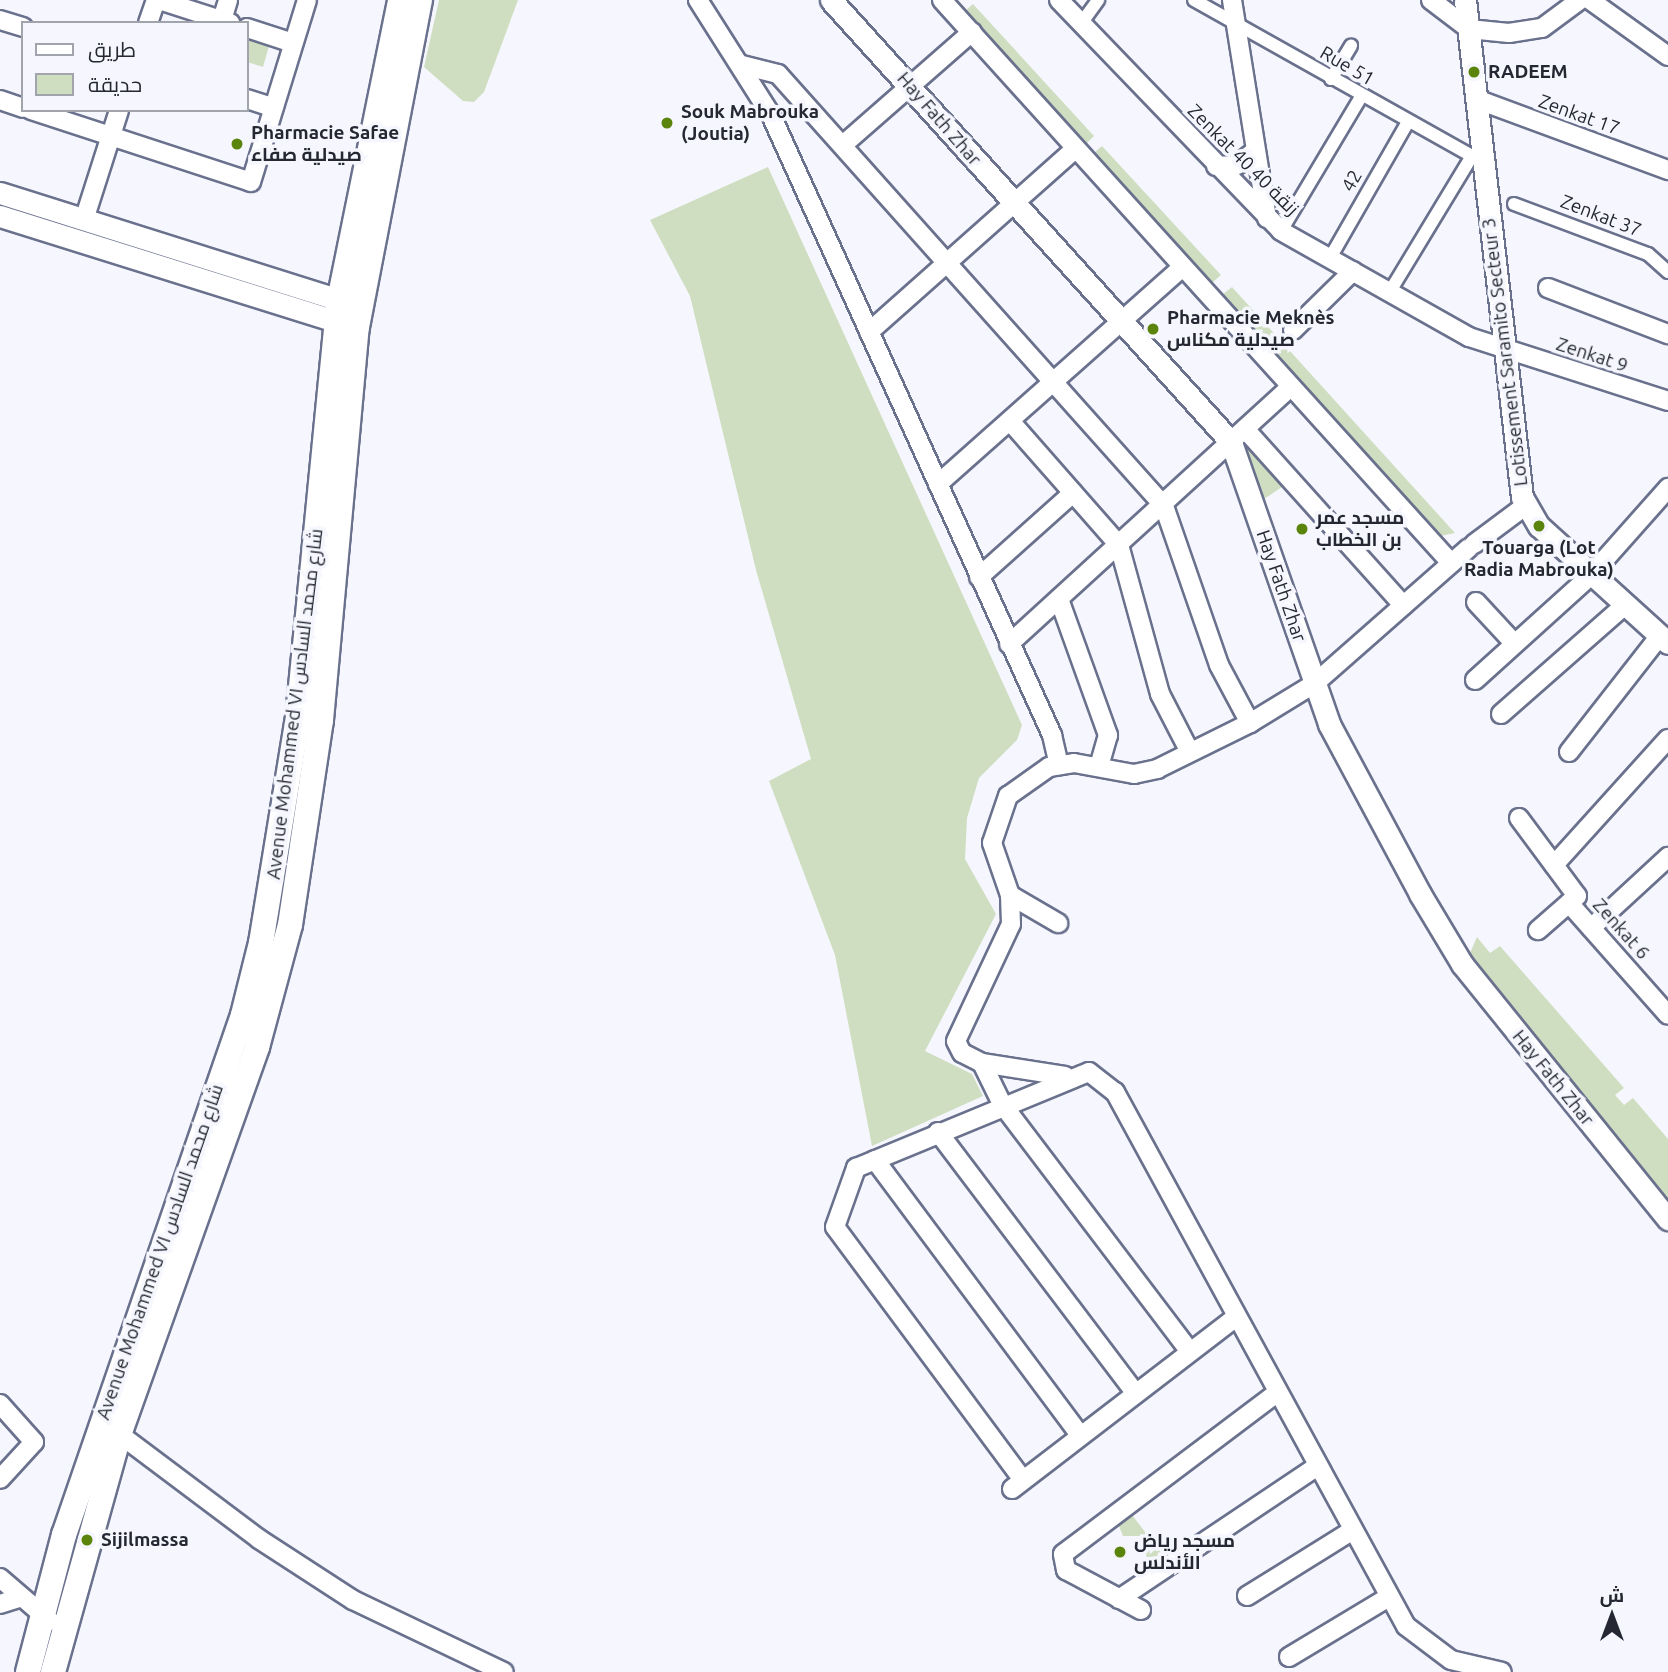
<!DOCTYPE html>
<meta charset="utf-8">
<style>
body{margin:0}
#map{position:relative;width:1668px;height:1672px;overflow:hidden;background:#f6f7fe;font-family:Ubuntu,Cairo,sans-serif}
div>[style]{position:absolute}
.green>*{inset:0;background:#cfdec0}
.roads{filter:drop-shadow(2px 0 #6a718d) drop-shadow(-2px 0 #6a718d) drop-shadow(0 2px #6a718d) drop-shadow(0 -2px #6a718d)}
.pedestrian>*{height:12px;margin:-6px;padding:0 6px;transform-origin:6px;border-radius:6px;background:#fff}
.minor>*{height:18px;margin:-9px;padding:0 9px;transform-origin:9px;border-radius:9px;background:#fff}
.tertiary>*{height:21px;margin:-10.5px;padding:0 10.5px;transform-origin:10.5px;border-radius:10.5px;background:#fff}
.secondary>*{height:24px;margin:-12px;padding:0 12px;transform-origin:12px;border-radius:12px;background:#fff}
.dots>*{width:19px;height:19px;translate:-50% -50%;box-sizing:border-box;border:4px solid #f6f7fe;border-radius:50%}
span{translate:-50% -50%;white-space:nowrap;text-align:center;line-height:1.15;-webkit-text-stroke:7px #f6f7fe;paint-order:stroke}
.street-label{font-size:19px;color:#252833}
.poi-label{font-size:19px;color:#252833;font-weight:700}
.left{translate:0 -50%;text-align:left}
.legend{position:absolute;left:21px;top:21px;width:228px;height:91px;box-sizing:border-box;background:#f6f7fe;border:2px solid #a2a4ad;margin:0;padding:9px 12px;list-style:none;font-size:21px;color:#252833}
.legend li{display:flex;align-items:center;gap:14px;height:35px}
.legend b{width:35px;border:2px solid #a2a4ad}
.north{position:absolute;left:1577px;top:1581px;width:70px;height:70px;-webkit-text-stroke:5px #f6f7fe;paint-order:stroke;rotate:0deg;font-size:19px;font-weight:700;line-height:28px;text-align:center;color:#252833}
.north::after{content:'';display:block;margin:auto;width:24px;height:32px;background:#252833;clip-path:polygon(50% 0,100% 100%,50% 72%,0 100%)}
</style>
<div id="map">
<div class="green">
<i style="clip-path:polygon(439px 0,518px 0,484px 92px,474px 102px,463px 101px,424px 67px)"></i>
<i style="clip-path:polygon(951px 0,964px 12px,973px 4px,1094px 136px,1086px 144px,1094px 153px,1102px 146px,1221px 275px,1212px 283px,1222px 295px,1232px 287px,1455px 533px,1440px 536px)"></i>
<i style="clip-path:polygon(247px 38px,269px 46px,263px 67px,247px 62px)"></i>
<i style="clip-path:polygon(768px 167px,1022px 725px,1017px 740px,979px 778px,967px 818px,965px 859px,996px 914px,925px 1051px,972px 1074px,983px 1096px,872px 1146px,835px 955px,769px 781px,811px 759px,756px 570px,690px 296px,650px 220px)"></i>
<i style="clip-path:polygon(1246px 440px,1285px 485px,1264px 499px,1243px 443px)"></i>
<i style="clip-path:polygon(1477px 937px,1490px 953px,1500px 946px,1624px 1088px,1615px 1095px,1624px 1105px,1633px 1098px,1668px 1139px,1668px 1200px,1470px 953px)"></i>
<i style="clip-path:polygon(1132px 1515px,1163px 1555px,1147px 1566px,1145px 1536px,1123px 1536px,1119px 1526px)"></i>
</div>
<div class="roads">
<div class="pedestrian">
<i style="left:1194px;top:0;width:331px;rotate:29.3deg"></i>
<i style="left:1080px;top:25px;width:31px;rotate:-54deg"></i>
<i style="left:1331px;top:79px;width:39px;rotate:-59deg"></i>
<i style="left:1514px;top:204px;width:143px;rotate:20.5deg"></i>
<i style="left:1648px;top:254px;width:27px;rotate:42deg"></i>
<i style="left:1281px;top:231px;width:156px;rotate:-59.2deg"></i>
<i style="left:1330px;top:258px;width:157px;rotate:-60.2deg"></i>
<i style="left:1389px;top:293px;width:160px;rotate:-58.8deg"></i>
</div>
<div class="minor">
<i style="left:159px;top:0;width:75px;rotate:17.9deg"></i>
<i style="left:698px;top:0;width:136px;rotate:57.6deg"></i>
<i style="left:771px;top:115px;width:681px;rotate:65.62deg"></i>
<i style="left:1052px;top:735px;width:31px;rotate:77deg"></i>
<i style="left:942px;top:0;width:759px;rotate:47.88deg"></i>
<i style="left:1059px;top:0;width:320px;rotate:46.1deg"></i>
<i style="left:1281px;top:231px;width:216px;rotate:29.4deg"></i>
<i style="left:1469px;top:337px;width:209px;rotate:17.8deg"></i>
<i style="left:1232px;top:0;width:221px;rotate:80.9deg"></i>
<i style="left:1431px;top:0;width:48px;rotate:37.3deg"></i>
<i style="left:1469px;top:29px;width:40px;rotate:5.7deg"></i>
<i style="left:1509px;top:33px;width:33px;rotate:-9deg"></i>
<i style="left:1542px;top:28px;width:47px;rotate:-36.4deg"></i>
<i style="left:1590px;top:0;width:96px;rotate:35.7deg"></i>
<i style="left:0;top:20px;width:24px;rotate:17deg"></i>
<i style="left:222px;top:20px;width:21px;rotate:-73deg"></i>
<i style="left:148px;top:23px;width:24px;rotate:-71deg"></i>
<i style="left:247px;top:28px;width:48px;rotate:18.1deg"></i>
<i style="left:742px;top:65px;width:37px;rotate:14deg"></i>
<i style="left:778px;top:74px;width:579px;rotate:48.22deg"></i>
<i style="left:1164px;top:506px;width:168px;rotate:70.9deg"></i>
<i style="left:1219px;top:665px;width:66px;rotate:61.9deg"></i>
<i style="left:247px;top:99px;width:28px;rotate:18deg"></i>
<i style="left:1476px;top:99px;width:205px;rotate:20.3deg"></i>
<i style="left:0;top:100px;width:24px;rotate:19deg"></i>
<i style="left:31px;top:110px;width:231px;rotate:18.1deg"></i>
<i style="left:251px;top:182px;width:190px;rotate:-72.9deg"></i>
<i style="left:844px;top:144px;width:170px;rotate:-41.2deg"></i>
<i style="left:1216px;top:166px;width:21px;rotate:-3deg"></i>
<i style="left:1237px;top:165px;width:23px;rotate:-38deg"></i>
<i style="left:84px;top:220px;width:115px;rotate:-72.3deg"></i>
<i style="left:1548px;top:288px;width:129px;rotate:21deg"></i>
<i style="left:1293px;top:330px;width:84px;rotate:-44.5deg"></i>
<i style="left:869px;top:332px;width:274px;rotate:-41.6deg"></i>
<i style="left:1010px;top:421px;width:165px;rotate:48.7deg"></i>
<i style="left:1119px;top:545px;width:155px;rotate:74.6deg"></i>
<i style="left:1160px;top:694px;width:65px;rotate:62.7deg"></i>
<i style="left:1245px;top:429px;width:237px;rotate:48.1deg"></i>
<i style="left:938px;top:484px;width:327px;rotate:-41.6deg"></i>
<i style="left:1474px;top:544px;width:64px;rotate:-36.7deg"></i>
<i style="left:979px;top:577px;width:126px;rotate:-41.8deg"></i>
<i style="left:1059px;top:599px;width:145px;rotate:70.2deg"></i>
<i style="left:1108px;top:735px;width:33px;rotate:106deg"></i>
<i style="left:1476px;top:602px;width:57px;rotate:47.1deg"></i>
<i style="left:1009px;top:644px;width:379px;rotate:-42.4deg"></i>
<i style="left:1475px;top:680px;width:155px;rotate:-42.1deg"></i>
<i style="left:1590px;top:576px;width:118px;rotate:-48.4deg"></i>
<i style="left:1501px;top:714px;width:162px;rotate:-41.3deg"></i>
<i style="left:1569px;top:752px;width:146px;rotate:-52deg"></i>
<i style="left:1519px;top:818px;width:97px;rotate:53.4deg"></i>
<i style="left:1577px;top:896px;width:52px;rotate:138.9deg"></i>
<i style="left:1554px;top:865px;width:170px;rotate:-47.9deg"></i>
<i style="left:1010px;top:895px;width:56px;rotate:30.3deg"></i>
<i style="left:1569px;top:903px;width:149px;rotate:48.5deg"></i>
<i style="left:1591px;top:928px;width:105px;rotate:-42.7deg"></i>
<i style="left:982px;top:1063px;width:46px;rotate:64deg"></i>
<i style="left:1002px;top:1104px;width:311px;rotate:52.8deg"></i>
<i style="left:1065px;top:1076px;width:84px;rotate:-171.1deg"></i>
<i style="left:982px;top:1063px;width:22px;rotate:-153deg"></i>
<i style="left:962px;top:1053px;width:13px;rotate:-117deg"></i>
<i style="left:956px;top:1041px;width:129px;rotate:-64.8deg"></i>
<i style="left:1011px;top:924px;width:29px;rotate:-92deg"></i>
<i style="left:1010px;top:895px;width:55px;rotate:-109.1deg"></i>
<i style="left:992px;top:843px;width:50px;rotate:-71.2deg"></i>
<i style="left:1008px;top:796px;width:50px;rotate:-35.3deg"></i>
<i style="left:1049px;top:767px;width:25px;rotate:-9deg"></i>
<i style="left:1074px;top:763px;width:61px;rotate:10.4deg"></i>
<i style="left:1134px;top:774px;width:24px;rotate:-12deg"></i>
<i style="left:1157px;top:769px;width:104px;rotate:-26.3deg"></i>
<i style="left:1250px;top:723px;width:75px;rotate:-31.4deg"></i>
<i style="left:1314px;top:684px;width:206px;rotate:-41.3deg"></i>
<i style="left:938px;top:1132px;width:328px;rotate:52.9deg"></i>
<i style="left:875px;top:1160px;width:344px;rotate:53.3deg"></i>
<i style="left:0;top:1404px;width:51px;rotate:48.2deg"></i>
<i style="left:34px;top:1442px;width:50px;rotate:132.6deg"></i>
<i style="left:110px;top:1427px;width:186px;rotate:36.9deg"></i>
<i style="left:259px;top:1539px;width:112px;rotate:33deg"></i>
<i style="left:353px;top:1600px;width:167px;rotate:25.5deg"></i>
<i style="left:1023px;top:1480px;width:315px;rotate:-126.6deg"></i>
<i style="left:835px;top:1227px;width:63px;rotate:-70.4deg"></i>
<i style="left:856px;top:1168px;width:252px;rotate:-22.4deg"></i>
<i style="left:1089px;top:1072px;width:33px;rotate:38deg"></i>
<i style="left:1115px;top:1092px;width:608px;rotate:61.41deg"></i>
<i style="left:1406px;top:1626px;width:56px;rotate:37.1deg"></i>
<i style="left:1451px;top:1660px;width:52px;rotate:13.2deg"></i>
<i style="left:1012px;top:1489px;width:282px;rotate:-37.5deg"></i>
<i style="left:0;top:1578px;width:66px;rotate:40.7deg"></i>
<i style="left:1247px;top:1596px;width:125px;rotate:-31.9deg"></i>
<i style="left:1119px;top:1599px;width:239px;rotate:-33.8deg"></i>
<i style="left:0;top:1604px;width:20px;rotate:-18deg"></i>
<i style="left:1141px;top:1610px;width:85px;rotate:-151.9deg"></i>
<i style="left:1066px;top:1570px;width:16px;rotate:-101deg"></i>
<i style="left:1063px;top:1554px;width:269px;rotate:-37deg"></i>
<i style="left:1289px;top:1657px;width:117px;rotate:-31deg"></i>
</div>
<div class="tertiary">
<i style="left:831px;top:0;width:596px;rotate:47.86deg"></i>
<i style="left:1231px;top:442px;width:299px;rotate:70.8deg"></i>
<i style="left:1329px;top:724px;width:193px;rotate:61.8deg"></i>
<i style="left:1420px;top:894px;width:82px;rotate:59deg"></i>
<i style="left:1462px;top:964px;width:328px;rotate:51.1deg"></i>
<i style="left:1465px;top:0;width:500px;rotate:83.46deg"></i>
<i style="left:1522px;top:497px;width:34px;rotate:60deg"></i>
<i style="left:1539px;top:526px;width:174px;rotate:42.2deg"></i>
<i style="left:0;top:193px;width:370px;rotate:17.5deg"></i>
<i style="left:0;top:216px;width:369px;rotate:17.4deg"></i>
</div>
<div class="secondary">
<i style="left:28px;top:1672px;width:142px;rotate:-75.3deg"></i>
<i style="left:64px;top:1535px;width:550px;rotate:-71deg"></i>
<i style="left:243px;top:1015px;width:74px;rotate:-76deg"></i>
<i style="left:261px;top:943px;width:229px;rotate:-80.7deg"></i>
<i style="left:298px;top:717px;width:418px;rotate:-84.4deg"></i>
<i style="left:339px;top:301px;width:307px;rotate:-78.5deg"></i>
<i style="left:53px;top:1672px;width:249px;rotate:-74.4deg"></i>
<i style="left:120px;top:1432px;width:409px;rotate:-70.4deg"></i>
<i style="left:257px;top:1047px;width:126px;rotate:-74.9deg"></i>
<i style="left:290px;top:925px;width:207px;rotate:-81.4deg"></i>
<i style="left:321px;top:720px;width:395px;rotate:-84.8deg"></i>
<i style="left:357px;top:327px;width:333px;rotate:-79.1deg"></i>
</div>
</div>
<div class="dots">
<i style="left:1474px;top:72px;background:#5b840c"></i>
<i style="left:667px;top:123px;background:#5b840c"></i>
<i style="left:237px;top:144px;background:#5b840c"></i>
<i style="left:1153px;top:329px;background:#5b840c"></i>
<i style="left:1539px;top:526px;background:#5b840c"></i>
<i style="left:1302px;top:529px;background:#5b840c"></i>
<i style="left:87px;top:1540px;background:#5b840c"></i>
<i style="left:1120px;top:1552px;background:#5b840c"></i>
</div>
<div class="street-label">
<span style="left:1347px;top:66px;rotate:30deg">Rue 51</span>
<span style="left:1579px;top:115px;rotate:20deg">Zenkat 17</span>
<span style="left:939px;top:119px;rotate:49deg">Hay Fath Zhar</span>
<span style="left:1243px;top:160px;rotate:45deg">Zenkat 40 زنقة 40</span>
<span style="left:1352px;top:181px;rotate:-60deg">42</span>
<span style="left:1601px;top:216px;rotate:21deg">Zenkat 37</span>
<span style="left:1505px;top:352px;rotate:-97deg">Lotissement Saramito Secteur 3</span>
<span style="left:1592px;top:355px;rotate:18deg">Zenkat 9</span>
<span style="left:1281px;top:586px;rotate:71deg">Hay Fath Zhar</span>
<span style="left:295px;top:704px;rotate:-83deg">Avenue Mohammed VI شارع محمد السادس</span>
<span style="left:1621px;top:929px;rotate:48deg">Zenkat 6</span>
<span style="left:1553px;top:1078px;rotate:51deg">Hay Fath Zhar</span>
<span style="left:160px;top:1252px;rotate:-71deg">Avenue Mohammed VI شارع محمد السادس</span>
</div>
<div class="poi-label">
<span class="left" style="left:1488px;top:72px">RADEEM</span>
<span class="left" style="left:681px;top:123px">Souk Mabrouka<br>(Joutia)</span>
<span class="left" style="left:251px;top:144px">Pharmacie Safae<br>صيدلية صفاء</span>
<span class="left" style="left:1167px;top:329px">Pharmacie Meknès<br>صيدلية مكناس</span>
<span class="left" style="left:1316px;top:529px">مسجد عمر<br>بن الخطاب</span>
<span style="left:1539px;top:559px">Touarga (Lot<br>Radia Mabrouka)</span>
<span class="left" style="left:101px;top:1540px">Sijilmassa</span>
<span class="left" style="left:1134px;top:1552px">مسجد رياض<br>الأندلس</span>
</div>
<ul class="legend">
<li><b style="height:9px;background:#fff"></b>طريق</li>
<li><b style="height:19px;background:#cfdec0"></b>حديقة</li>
</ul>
<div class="north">ش</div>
</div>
